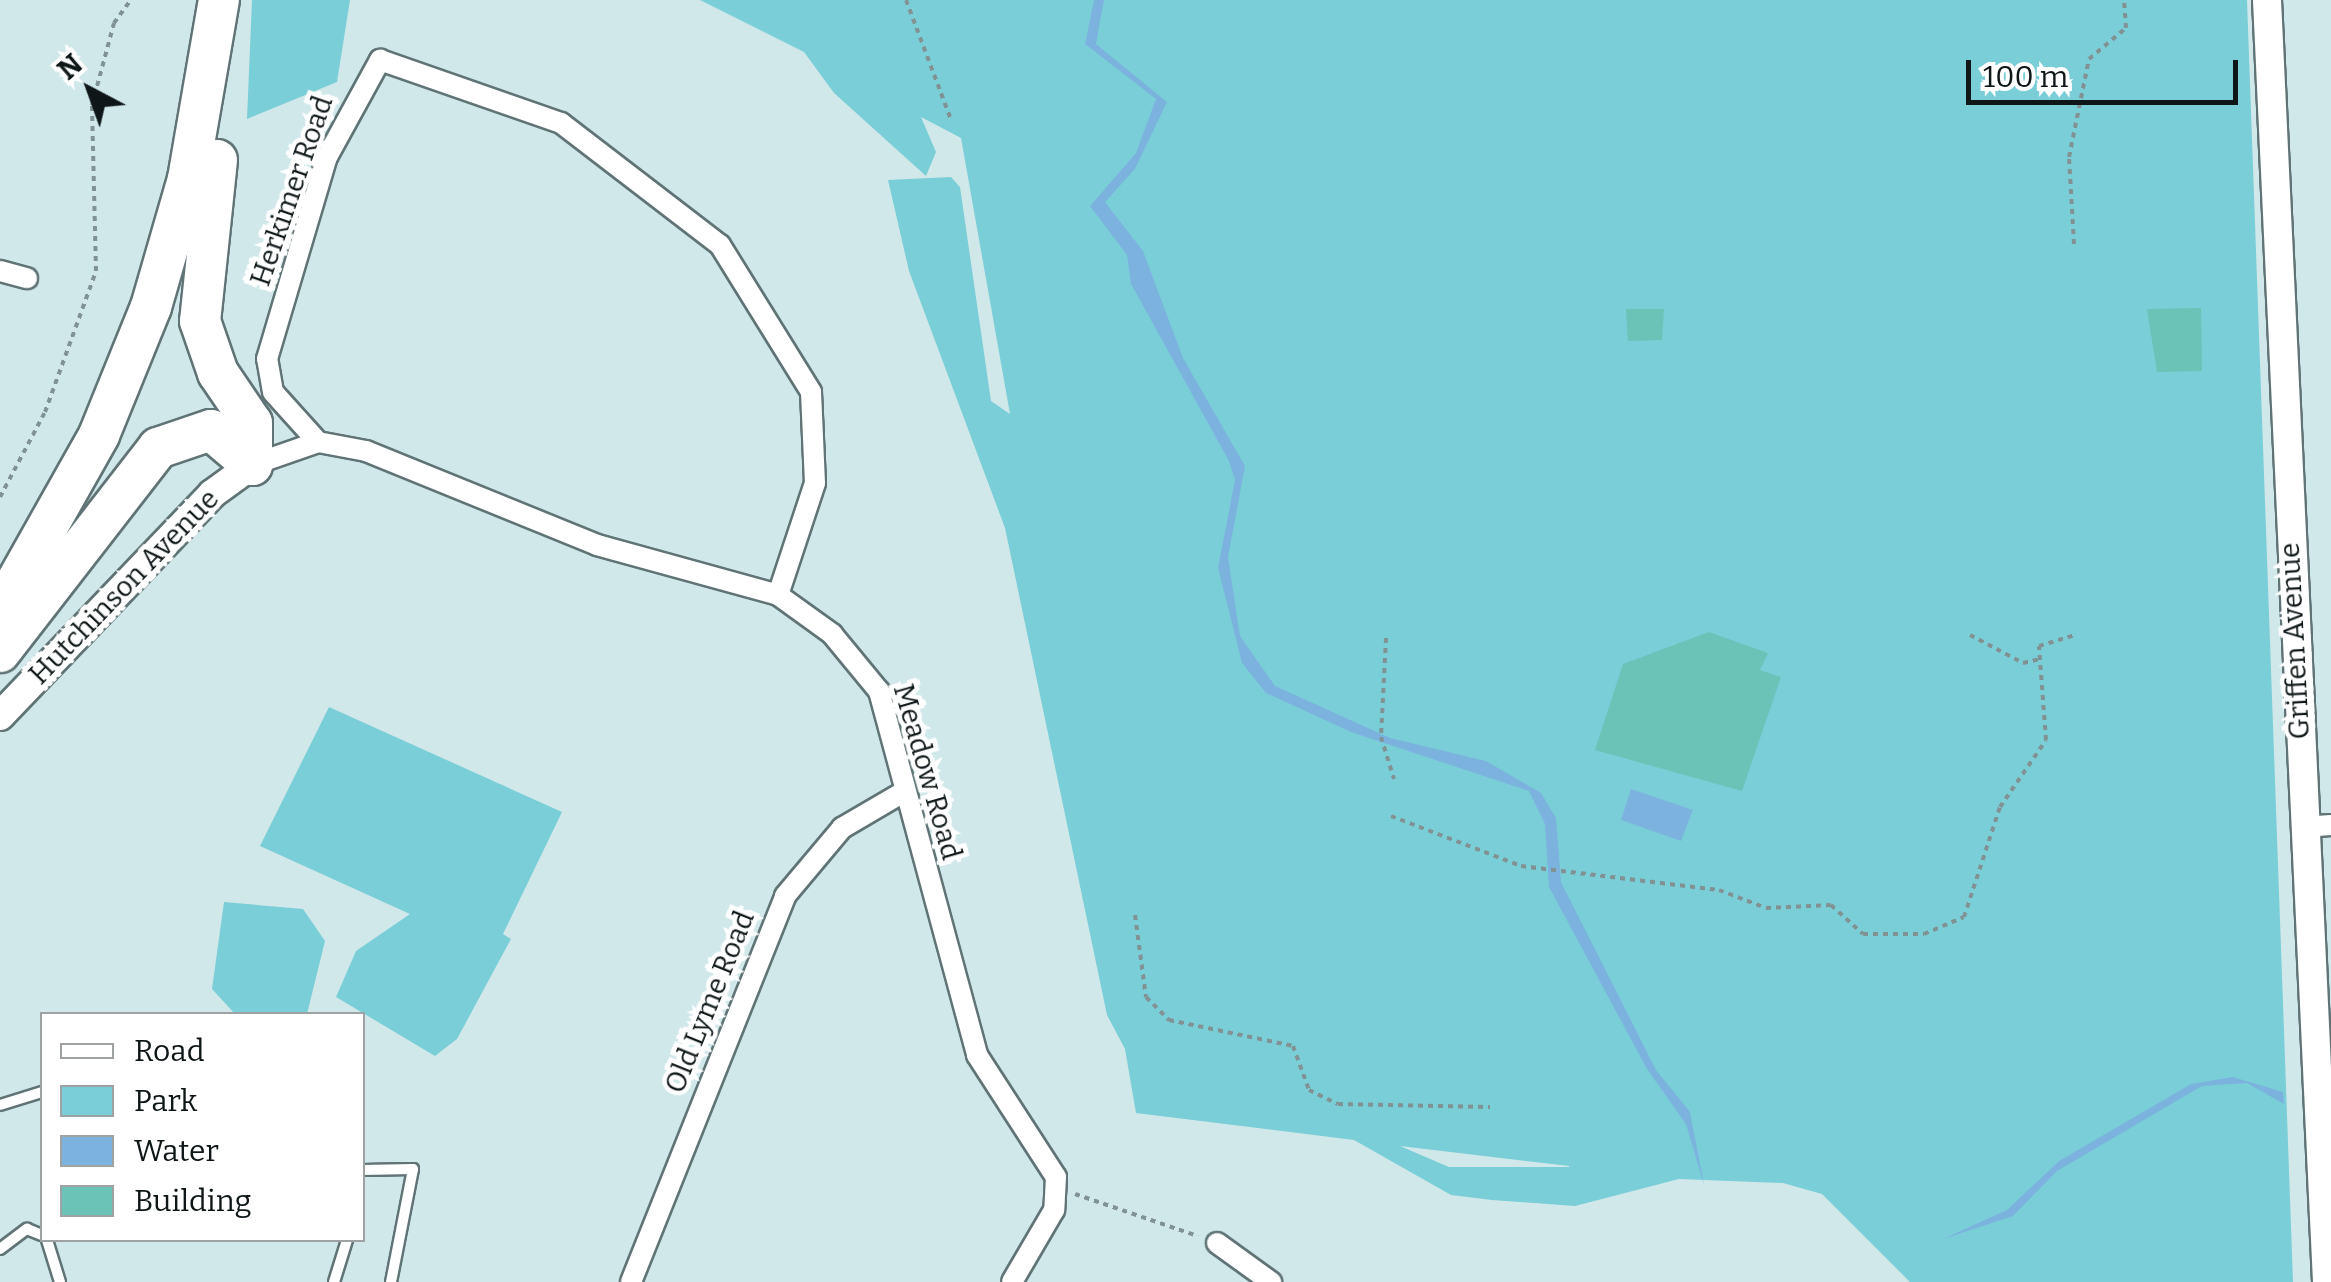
<!DOCTYPE html>
<style>
body{margin:0}
#map{position:relative;width:2331px;height:1282px;overflow:hidden;background:#d1e8ea;font-family:Bitter,serif}
div>[style]{position:absolute}
.green>*{inset:0;background:#7aced7}
.water>*{inset:0;background:#7bb3de}
.building>*{inset:0;background:#6bc2b7}
.path>*{height:4px;margin-top:-2px;transform-origin:0;background:repeating-linear-gradient(90deg,#819294 0 5px,transparent 0 10px)}
.roads{filter:drop-shadow(2px 0 #607476) drop-shadow(-2px 0 #607476) drop-shadow(0 2px #607476) drop-shadow(0 -2px #607476)}
.service>*{height:10px;margin:-5px;padding:0 5px;transform-origin:5px;border-radius:5px;background:#fff}
.minor>*{height:20px;margin:-10px;padding:0 10px;transform-origin:10px;border-radius:10px;background:#fff}
.tertiary>*{height:28px;margin:-14px;padding:0 14px;transform-origin:14px;border-radius:14px;background:#fff}
.motorway>*{height:40px;margin:-20px;padding:0 20px;transform-origin:20px;border-radius:20px;background:#fff}
span{translate:-50% -50%;white-space:nowrap;text-align:center;line-height:1.15;-webkit-text-stroke:9px #fff;paint-order:stroke}
.street-label{font-size:28px;color:#0e1617}
.legend{position:absolute;left:40px;top:1012px;width:325px;height:230px;box-sizing:border-box;background:#fff;border:2px solid #9fa2a2;margin:0;padding:12px 18px;list-style:none;font-size:30px;color:#0e1617}
.legend li{display:flex;align-items:center;gap:20px;height:50px}
.legend b{width:50px;border:2px solid #9fa2a2}
.north{position:absolute;left:40px;top:40px;width:100px;height:100px;-webkit-text-stroke:8px #fff;paint-order:stroke;rotate:319deg;font-size:28px;font-weight:700;line-height:40px;text-align:center;color:#0e1617}
.north::after{content:'';display:block;margin:auto;width:35px;height:45px;background:#0e1617;clip-path:polygon(50% 0,100% 100%,50% 72%,0 100%)}
.scale{position:absolute;left:1966px;top:60px;width:272px;height:45px;box-sizing:border-box;border:5px solid #0e1617;border-top:0;padding-left:12px;font-size:30px;line-height:35px;white-space:nowrap;color:#0e1617;-webkit-text-stroke:8px #fff;paint-order:stroke}
</style>
<div id="map">
<div class="green">
<i style="clip-path:polygon(252px 0,350px 0,337px 82px,247px 119px)"></i>
<i style="clip-path:polygon(evenodd,700px 0,2247px 0,2293px 1282px,1910px 1282px,1822px 1194px,1783px 1183px,1679px 1179px,1575px 1206px,1492px 1200px,1451px 1195px,1354px 1140px,1136px 1113px,1125px 1049px,1107px 1015px,1005px 528px,909px 271px,888px 180px,951px 177px,960px 187px,991px 401px,1010px 414px,961px 138px,921px 117px,936px 152px,926px 176px,834px 93px,804px 52px,700px 0,1400px 1146px,1569px 1166px,1569px 1167px,1449px 1167px,1400px 1146px)"></i>
<i style="clip-path:polygon(329px 707px,562px 812px,503px 934px,511px 939px,457px 1039px,435px 1056px,336px 997px,356px 951px,410px 914px,260px 846px)"></i>
<i style="clip-path:polygon(224px 902px,303px 909px,325px 941px,307px 1014px,235px 1014px,212px 989px)"></i>
</div>
<div class="water">
<i style="clip-path:polygon(1094px 0,1104px 0,1096px 44px,1167px 102px,1135px 169px,1105px 202px,1143px 251px,1183px 358px,1245px 466px,1228px 557px,1240px 636px,1275px 686px,1390px 738px,1486px 761px,1541px 793px,1556px 818px,1561px 882px,1656px 1070px,1690px 1112px,1704px 1185px,1686px 1124px,1647px 1069px,1549px 887px,1545px 824px,1529px 791px,1351px 732px,1266px 693px,1242px 663px,1218px 568px,1235px 480px,1229px 461px,1131px 284px,1127px 255px,1090px 206px,1136px 153px,1156px 99px,1085px 44px)"></i>
<i style="clip-path:polygon(1631px 789px,1693px 810px,1681px 841px,1621px 820px)"></i>
<i style="clip-path:polygon(2233px 1077px,2283px 1092px,2284px 1104px,2247px 1083px,2202px 1086px,2057px 1171px,2013px 1216px,1943px 1239px,2007px 1210px,2059px 1161px,2191px 1084px)"></i>
</div>
<div class="building">
<i style="clip-path:polygon(2201px 308px,2202px 371px,2157px 372px,2147px 309px)"></i>
<i style="clip-path:polygon(1626px 309px,1664px 309px,1662px 340px,1628px 341px)"></i>
<i style="clip-path:polygon(1709px 632px,1768px 653px,1760px 670px,1781px 677px,1742px 791px,1595px 750px,1623px 664px)"></i>
</div>
<div class="path">
<i style="left:906px;top:0;width:128px;rotate:69.4deg"></i>
<i style="left:2074px;top:244px;width:87px;rotate:-93.3deg"></i>
<i style="left:2069px;top:157px;width:100px;rotate:-78.5deg"></i>
<i style="left:2089px;top:59px;width:48px;rotate:-40deg"></i>
<i style="left:2126px;top:28px;width:28px;rotate:-94deg"></i>
<i style="left:0;top:497px;width:96px;rotate:-62.1deg"></i>
<i style="left:45px;top:412px;width:150px;rotate:-70.1deg"></i>
<i style="left:96px;top:271px;width:166px;rotate:-91.4deg"></i>
<i style="left:92px;top:105px;width:85px;rotate:-75deg"></i>
<i style="left:114px;top:23px;width:29px;rotate:-54deg"></i>
<i style="left:1970px;top:635px;width:60px;rotate:27.8deg"></i>
<i style="left:2023px;top:663px;width:17px;rotate:-13deg"></i>
<i style="left:1386px;top:638px;width:99px;rotate:92.9deg"></i>
<i style="left:1381px;top:737px;width:44px;rotate:72.8deg"></i>
<i style="left:1391px;top:816px;width:139px;rotate:21deg"></i>
<i style="left:1521px;top:866px;width:199px;rotate:6.9deg"></i>
<i style="left:1719px;top:890px;width:50px;rotate:21deg"></i>
<i style="left:1766px;top:908px;width:65px;rotate:-2.6deg"></i>
<i style="left:1831px;top:905px;width:43px;rotate:42.2deg"></i>
<i style="left:1863px;top:934px;width:61px"></i>
<i style="left:1924px;top:934px;width:43px;rotate:-23deg"></i>
<i style="left:1964px;top:917px;width:116px;rotate:-71.9deg"></i>
<i style="left:2000px;top:807px;width:81px;rotate:-55.5deg"></i>
<i style="left:2046px;top:740px;width:94px;rotate:-94.3deg"></i>
<i style="left:2039px;top:646px;width:39px;rotate:-17deg"></i>
<i style="left:1135px;top:915px;width:83px;rotate:82.4deg"></i>
<i style="left:1146px;top:997px;width:33px;rotate:45deg"></i>
<i style="left:1169px;top:1020px;width:127px;rotate:11.8deg"></i>
<i style="left:1293px;top:1046px;width:47px;rotate:70deg"></i>
<i style="left:1309px;top:1090px;width:32px;rotate:26deg"></i>
<i style="left:1338px;top:1104px;width:152px;rotate:1.1deg"></i>
<i style="left:1075px;top:1194px;width:130px;rotate:18.9deg"></i>
</div>
<div class="roads">
<div class="service">
<i style="left:0;top:1105px;width:44px;rotate:-17.2deg"></i>
<i style="left:362px;top:1170px;width:51px;rotate:-1.1deg"></i>
<i style="left:413px;top:1169px;width:115px;rotate:101deg"></i>
<i style="left:47px;top:1240px;width:44px;rotate:72.8deg"></i>
<i style="left:0;top:1249px;width:34px;rotate:-37deg"></i>
<i style="left:27px;top:1229px;width:16px;rotate:22deg"></i>
<i style="left:334px;top:1282px;width:44px;rotate:-72.8deg"></i>
</div>
<div class="minor">
<i style="left:0;top:271px;width:28px;rotate:15deg"></i>
<i style="left:318px;top:442px;width:67px;rotate:-132deg"></i>
<i style="left:273px;top:392px;width:34px;rotate:-100deg"></i>
<i style="left:267px;top:359px;width:211px;rotate:-73.5deg"></i>
<i style="left:327px;top:157px;width:111px;rotate:-61.3deg"></i>
<i style="left:380px;top:60px;width:192px;rotate:19.2deg"></i>
<i style="left:561px;top:123px;width:200px;rotate:37.5deg"></i>
<i style="left:720px;top:245px;width:173px;rotate:58.2deg"></i>
<i style="left:811px;top:392px;width:91px;rotate:87.5deg"></i>
<i style="left:815px;top:483px;width:118px;rotate:108.3deg"></i>
<i style="left:252px;top:465px;width:70px;rotate:-19.2deg"></i>
<i style="left:318px;top:442px;width:49px;rotate:10.6deg"></i>
<i style="left:366px;top:451px;width:249px;rotate:22.1deg"></i>
<i style="left:597px;top:545px;width:188px;rotate:15.4deg"></i>
<i style="left:778px;top:595px;width:67px;rotate:35.8deg"></i>
<i style="left:832px;top:634px;width:74px;rotate:50.5deg"></i>
<i style="left:879px;top:691px;width:377px;rotate:74.9deg"></i>
<i style="left:977px;top:1055px;width:145px;rotate:57.1deg"></i>
<i style="left:1056px;top:1177px;width:33px;rotate:93deg"></i>
<i style="left:1054px;top:1210px;width:83px;rotate:120.3deg"></i>
<i style="left:2303px;top:827px;width:28px;rotate:-4deg"></i>
<i style="left:1217px;top:1243px;width:67px;rotate:35.8deg"></i>
<i style="left:631px;top:1282px;width:416px;rotate:-68.2deg"></i>
<i style="left:785px;top:896px;width:89px;rotate:-50deg"></i>
<i style="left:842px;top:828px;width:73px;rotate:-30.4deg"></i>
</div>
<div class="tertiary">
<i style="left:2267px;top:0;width:1283px;rotate:87.32deg"></i>
<i style="left:0;top:716px;width:307px;rotate:-46.3deg"></i>
<i style="left:212px;top:494px;width:49px;rotate:-35.9deg"></i>
</div>
<div class="motorway">
<i style="left:217px;top:160px;width:162px;rotate:96deg"></i>
<i style="left:200px;top:321px;width:55px;rotate:70.9deg"></i>
<i style="left:218px;top:373px;width:60px;rotate:55.8deg"></i>
<i style="left:252px;top:423px;width:42px;rotate:90deg"></i>
<i style="left:0;top:611px;width:202px;rotate:-60.6deg"></i>
<i style="left:99px;top:435px;width:138px;rotate:-67.9deg"></i>
<i style="left:151px;top:307px;width:133px;rotate:-73.9deg"></i>
<i style="left:188px;top:179px;width:182px;rotate:-80.2deg"></i>
<i style="left:0;top:652px;width:258px;rotate:-52.2deg"></i>
<i style="left:158px;top:448px;width:56px;rotate:-18.8deg"></i>
<i style="left:211px;top:430px;width:54px;rotate:40.5deg"></i>
</div>
</div>
<div class="street-label">
<span style="left:292px;top:191px;rotate:-71deg">Herkimer Road</span>
<span style="left:124px;top:587px;rotate:-46deg">Hutchinson Avenue</span>
<span style="left:2295px;top:641px;rotate:-93deg">Griffen Avenue</span>
<span style="left:927px;top:772px;rotate:74deg">Meadow Road</span>
<span style="left:710px;top:1002px;rotate:-68deg">Old Lyme Road</span>
</div>
<ul class="legend">
<li><b style="height:12px;background:#fff"></b>Road</li>
<li><b style="height:28px;background:#7aced7"></b>Park</li>
<li><b style="height:28px;background:#7bb3de"></b>Water</li>
<li><b style="height:28px;background:#6bc2b7"></b>Building</li>
</ul>
<div class="north">N</div>
<div class="scale">100 m</div>
</div>
